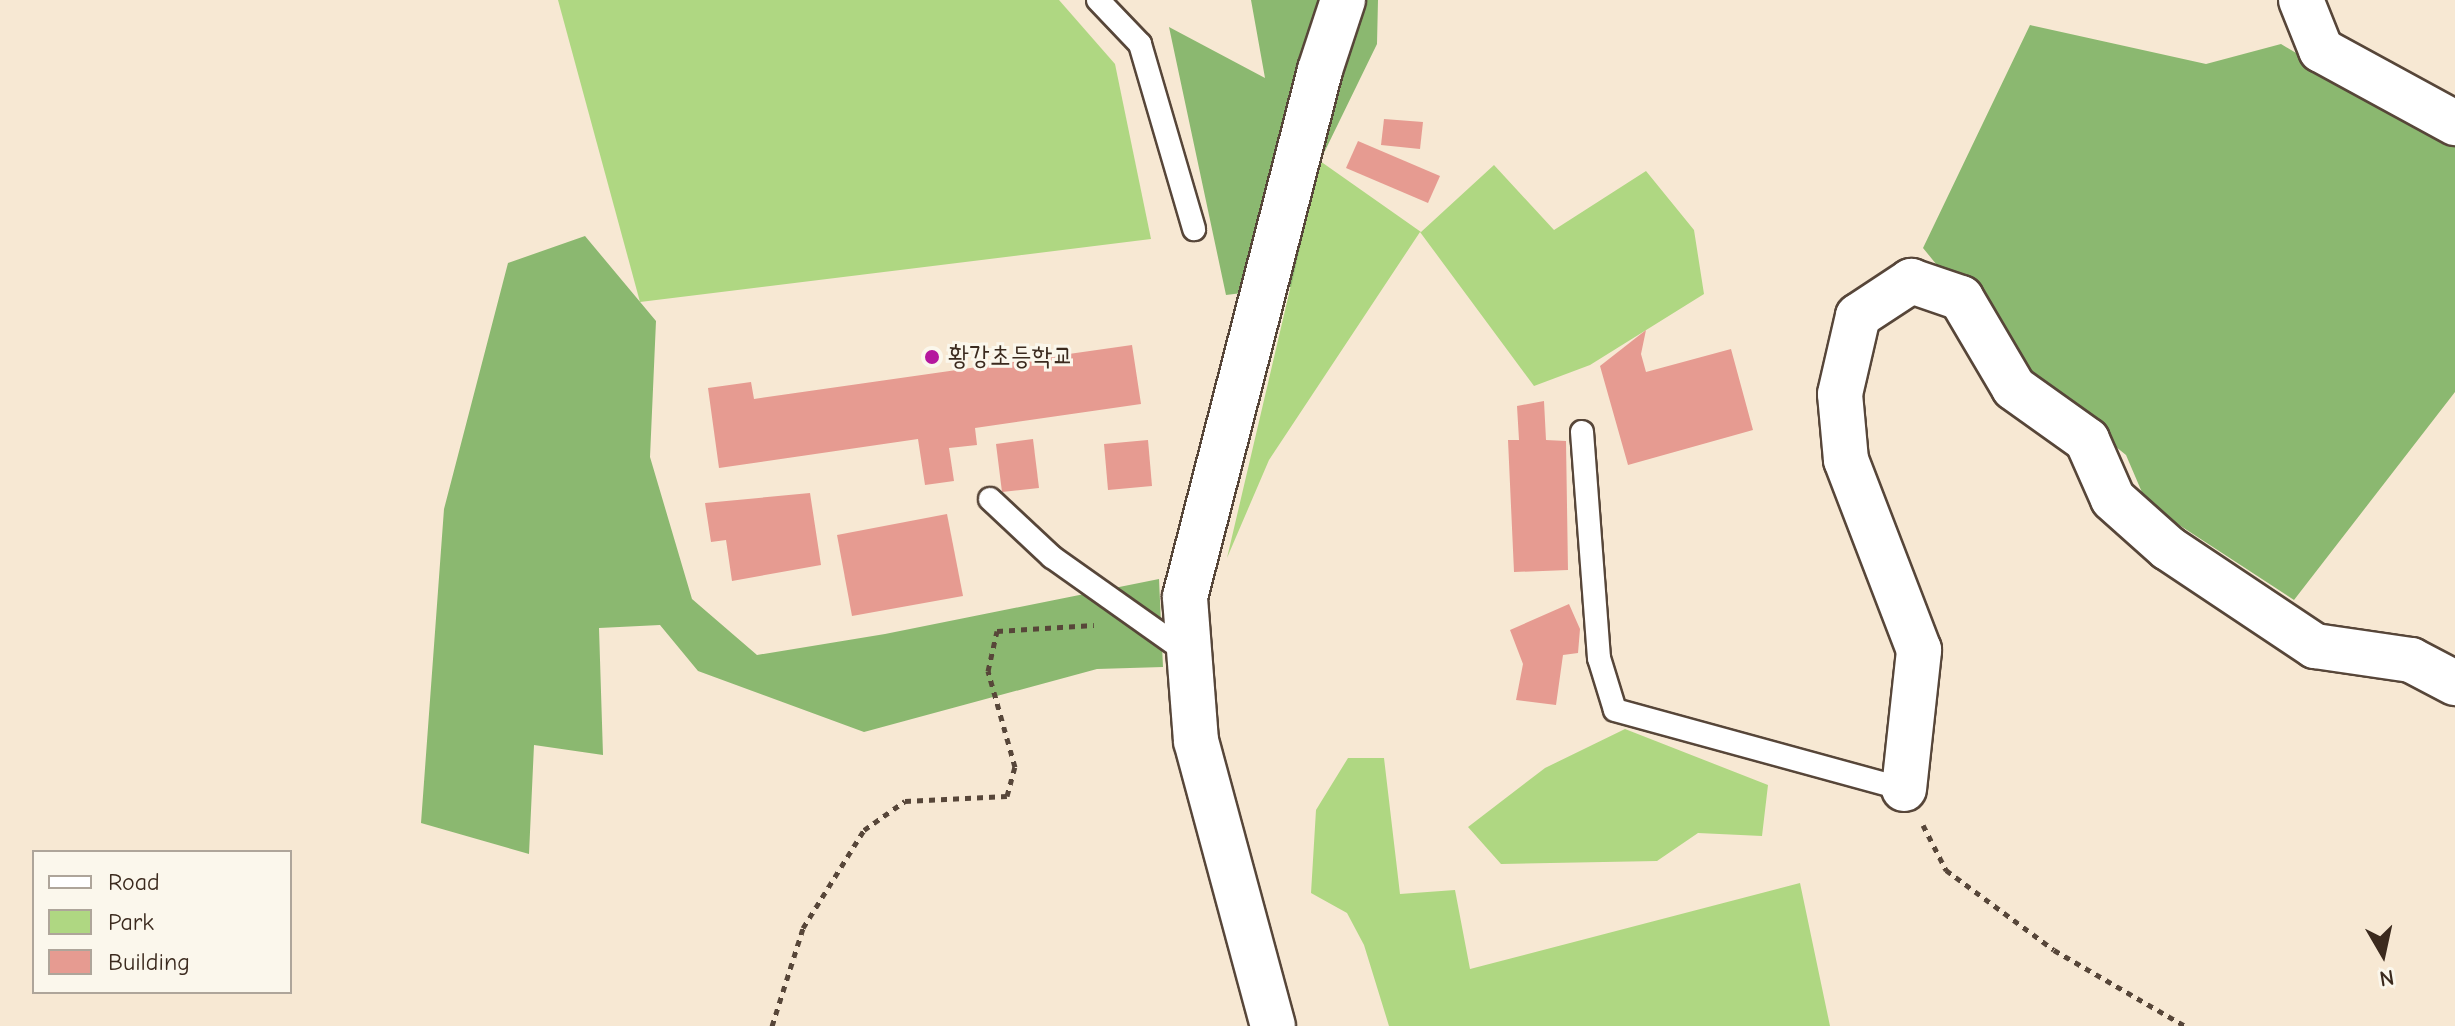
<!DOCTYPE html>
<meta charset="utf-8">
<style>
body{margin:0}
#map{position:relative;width:2455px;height:1026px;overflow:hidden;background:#f7e8d3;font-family:"Comic Neue","Poor Story",sans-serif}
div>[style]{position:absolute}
.green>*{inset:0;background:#afd782}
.forest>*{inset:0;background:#8bb870}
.building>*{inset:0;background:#e69b91}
.path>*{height:5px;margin-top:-2.5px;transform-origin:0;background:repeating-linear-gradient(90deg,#574639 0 6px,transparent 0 12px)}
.roads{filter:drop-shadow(2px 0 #574639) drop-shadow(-2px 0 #574639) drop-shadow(0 2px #574639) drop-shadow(0 -2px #574639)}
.service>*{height:22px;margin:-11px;padding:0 11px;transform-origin:11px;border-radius:11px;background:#fff}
.minor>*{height:44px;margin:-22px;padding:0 22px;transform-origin:22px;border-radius:22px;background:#fff}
.dots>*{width:22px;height:22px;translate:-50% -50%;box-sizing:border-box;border:4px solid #fbf7ec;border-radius:50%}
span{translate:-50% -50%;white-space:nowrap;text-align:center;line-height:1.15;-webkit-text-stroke:6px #fbf7ec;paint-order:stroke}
.poi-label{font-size:26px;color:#3b2a1e}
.left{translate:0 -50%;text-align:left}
.legend{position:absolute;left:32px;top:850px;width:260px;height:144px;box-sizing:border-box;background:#fbf7ec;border:2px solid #aea59a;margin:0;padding:10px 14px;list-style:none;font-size:24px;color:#3b2a1e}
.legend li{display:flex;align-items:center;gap:16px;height:40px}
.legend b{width:40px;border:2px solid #aea59a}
.north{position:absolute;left:2343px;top:914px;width:80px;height:80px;-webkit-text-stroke:6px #fbf7ec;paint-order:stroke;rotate:171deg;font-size:22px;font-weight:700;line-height:32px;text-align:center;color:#3b2a1e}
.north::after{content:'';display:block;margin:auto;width:28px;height:36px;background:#3b2a1e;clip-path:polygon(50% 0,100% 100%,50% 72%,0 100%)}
</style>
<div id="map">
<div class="green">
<i style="clip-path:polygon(558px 0,1059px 0,1115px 64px,1151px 239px,640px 302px)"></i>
<i style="clip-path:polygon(1320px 161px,1421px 232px,1494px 165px,1554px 230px,1646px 171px,1694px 230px,1704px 294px,1590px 365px,1534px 386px,1420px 232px,1269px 460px,1227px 558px)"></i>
<i style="clip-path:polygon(1625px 729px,1768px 785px,1762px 836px,1698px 833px,1657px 861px,1501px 864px,1468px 827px,1545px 768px)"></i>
<i style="clip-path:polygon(1348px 758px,1384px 758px,1400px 894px,1455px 890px,1470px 969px,1800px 883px,1830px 1026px,1389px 1026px,1364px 945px,1347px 913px,1311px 893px,1316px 810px)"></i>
</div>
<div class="forest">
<i style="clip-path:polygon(1251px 0,1378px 0,1377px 44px,1320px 161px,1291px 287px,1226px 295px,1169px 27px,1265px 78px)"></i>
<i style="clip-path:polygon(2030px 25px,2206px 64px,2281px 44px,2455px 147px,2455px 392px,2294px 600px,2147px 504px,2126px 455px,2026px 374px,1923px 248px)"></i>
<i style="clip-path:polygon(585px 236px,656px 321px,650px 457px,692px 599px,757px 655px,885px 634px,1159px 579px,1163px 667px,1097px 669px,864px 732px,698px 671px,660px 625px,599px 628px,603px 755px,534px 745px,529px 854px,421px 823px,444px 509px,508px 263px)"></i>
</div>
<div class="building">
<i style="clip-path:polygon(1384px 119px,1423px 122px,1420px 149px,1381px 145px)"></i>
<i style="clip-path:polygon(1358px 141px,1440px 176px,1428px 203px,1346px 168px)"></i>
<i style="clip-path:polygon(1646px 330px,1641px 354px,1646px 372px,1731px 349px,1753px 430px,1628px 465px,1600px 366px)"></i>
<i style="clip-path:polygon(1132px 345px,1141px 404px,975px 428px,977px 445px,949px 448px,954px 481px,925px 485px,918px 439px,719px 468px,708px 388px,751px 382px,754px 399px)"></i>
<i style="clip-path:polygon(1544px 401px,1546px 440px,1566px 441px,1568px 570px,1514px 572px,1508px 440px,1519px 440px,1517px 406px)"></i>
<i style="clip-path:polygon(1033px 439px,1039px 488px,1002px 492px,996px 444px)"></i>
<i style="clip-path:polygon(1148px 440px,1152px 486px,1108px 490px,1104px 444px)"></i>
<i style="clip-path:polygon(810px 493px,821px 565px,732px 581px,726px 540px,711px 542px,705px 503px)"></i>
<i style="clip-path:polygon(947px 514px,963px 596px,852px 616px,837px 535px)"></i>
<i style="clip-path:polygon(1569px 604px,1580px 629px,1578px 653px,1563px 655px,1556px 705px,1516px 700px,1523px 664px,1510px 630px)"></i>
</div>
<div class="path">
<i style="left:1923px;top:825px;width:51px;rotate:62.9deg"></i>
<i style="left:1946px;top:870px;width:134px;rotate:36.5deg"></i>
<i style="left:2054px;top:950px;width:151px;rotate:30.1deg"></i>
<i style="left:772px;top:1026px;width:103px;rotate:-72.4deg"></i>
<i style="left:803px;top:928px;width:115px;rotate:-58.1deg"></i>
<i style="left:864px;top:830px;width:50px;rotate:-35.3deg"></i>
<i style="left:905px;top:801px;width:102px;rotate:-2.8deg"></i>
<i style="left:1007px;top:796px;width:30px;rotate:-75deg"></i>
<i style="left:1015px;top:767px;width:100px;rotate:-105.7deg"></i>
<i style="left:988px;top:671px;width:41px;rotate:-77.3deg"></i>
<i style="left:997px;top:631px;width:97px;rotate:-3.5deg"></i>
</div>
<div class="roads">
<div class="service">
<i style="left:1098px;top:0;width:61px;rotate:46.3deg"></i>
<i style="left:1140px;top:44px;width:193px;rotate:73.7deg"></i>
<i style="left:1582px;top:432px;width:227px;rotate:85.7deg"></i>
<i style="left:1599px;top:658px;width:54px;rotate:72.9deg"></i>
<i style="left:1615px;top:710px;width:300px;rotate:15.3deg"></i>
<i style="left:990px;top:499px;width:85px;rotate:43.1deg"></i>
<i style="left:1052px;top:557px;width:168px;rotate:35.3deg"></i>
</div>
<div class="minor">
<i style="left:2301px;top:0;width:54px;rotate:68.2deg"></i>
<i style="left:2321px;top:50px;width:153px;rotate:28.6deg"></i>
<i style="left:1904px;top:789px;width:140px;rotate:-83.8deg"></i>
<i style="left:1919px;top:650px;width:204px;rotate:-111deg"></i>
<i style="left:1846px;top:460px;width:66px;rotate:-95.2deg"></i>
<i style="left:1840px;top:394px;width:80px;rotate:-77deg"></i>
<i style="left:1858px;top:316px;width:64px;rotate:-33.4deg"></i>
<i style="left:1911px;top:281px;width:53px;rotate:18.8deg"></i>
<i style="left:1961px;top:298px;width:104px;rotate:59.5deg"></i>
<i style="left:2014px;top:388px;width:90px;rotate:35.5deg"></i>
<i style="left:2087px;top:440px;width:64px;rotate:66.2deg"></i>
<i style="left:2113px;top:499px;width:74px;rotate:41.7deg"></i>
<i style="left:2168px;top:548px;width:177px;rotate:33.7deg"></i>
<i style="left:2315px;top:646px;width:97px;rotate:8.3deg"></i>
<i style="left:2411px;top:660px;width:50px;rotate:27.6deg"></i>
<i style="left:1273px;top:1026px;width:295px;rotate:-105.1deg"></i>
<i style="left:1196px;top:741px;width:144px;rotate:-94.4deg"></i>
<i style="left:1185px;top:597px;width:544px;rotate:-75.63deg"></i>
<i style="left:1320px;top:70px;width:74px;rotate:-71.8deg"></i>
</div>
</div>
<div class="dots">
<i style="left:932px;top:357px;background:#b5179e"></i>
</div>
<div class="poi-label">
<span class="left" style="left:948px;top:357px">황강초등학교</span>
</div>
<ul class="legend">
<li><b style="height:10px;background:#fff"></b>Road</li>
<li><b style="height:22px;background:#afd782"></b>Park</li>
<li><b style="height:22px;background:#e69b91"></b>Building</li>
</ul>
<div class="north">N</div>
</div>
